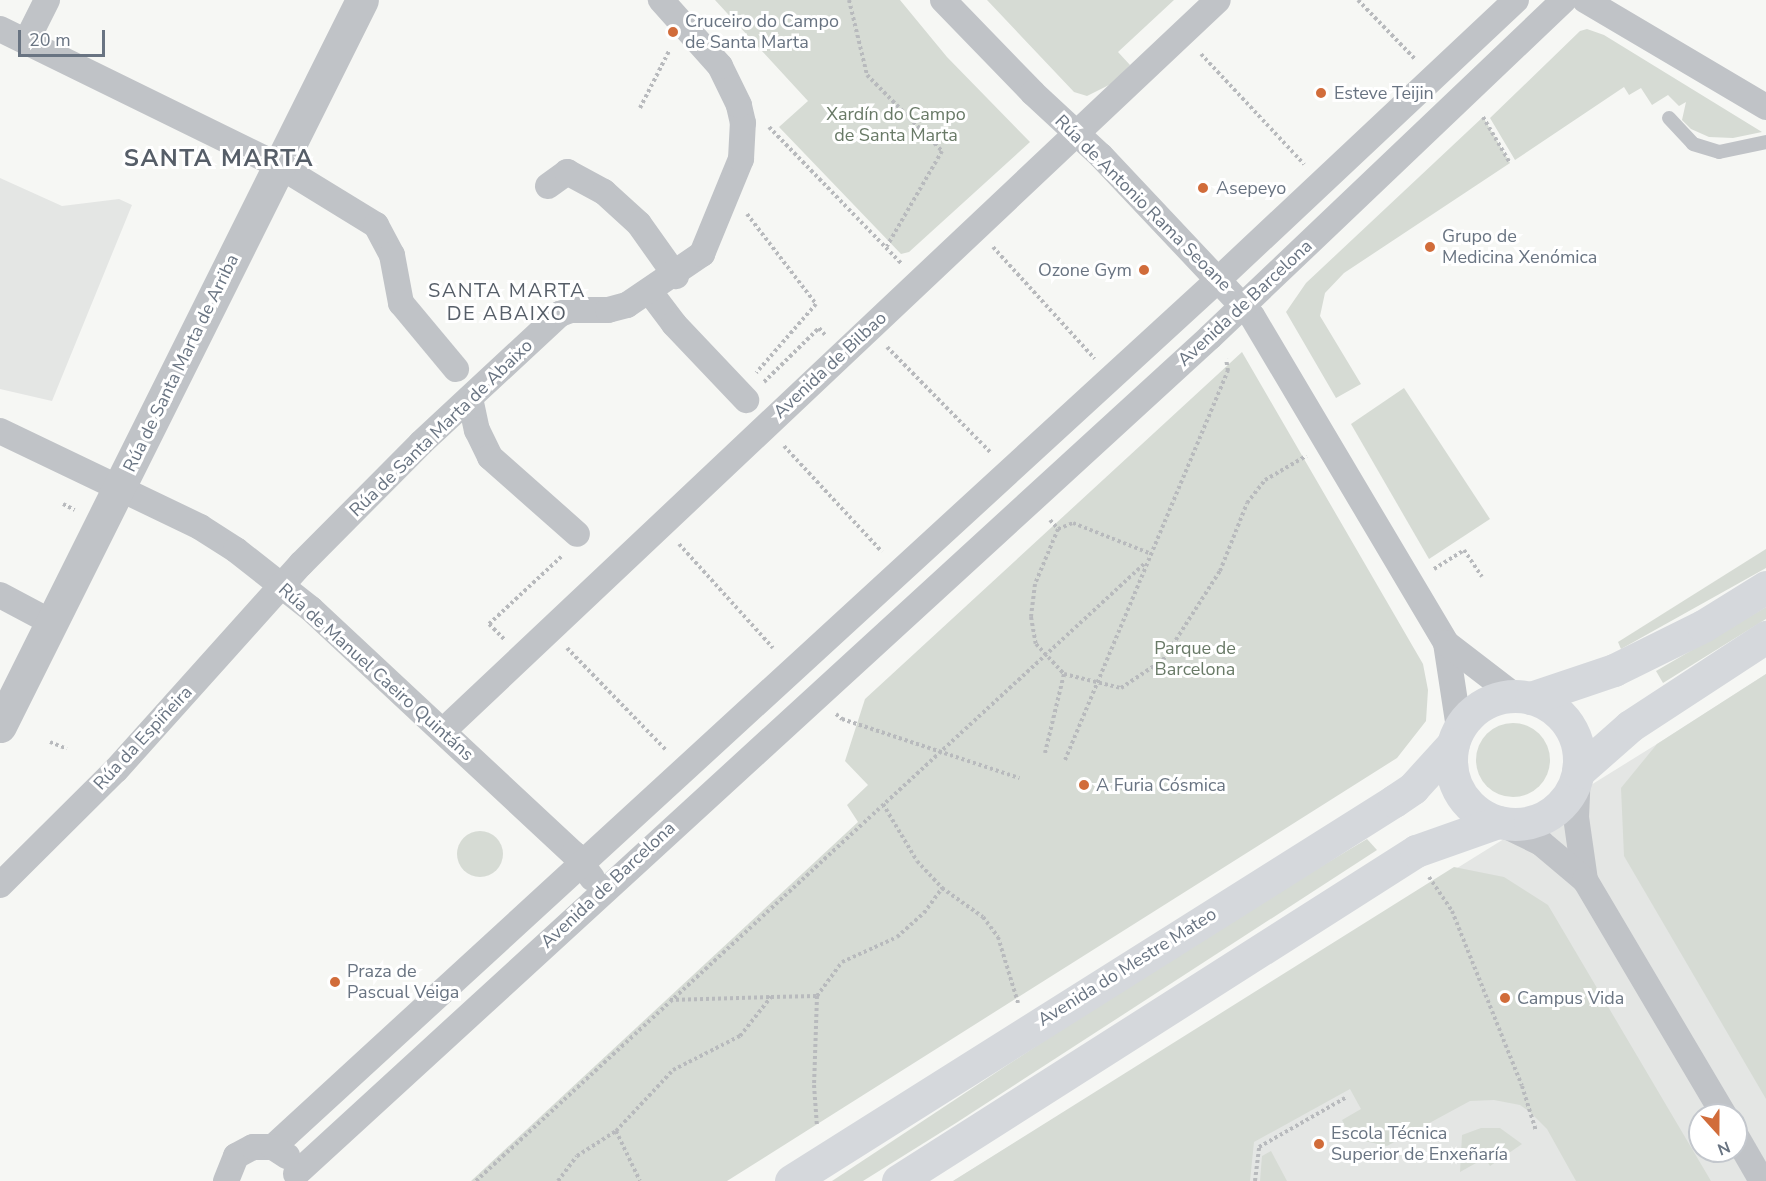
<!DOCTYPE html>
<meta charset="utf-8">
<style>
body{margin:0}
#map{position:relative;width:1766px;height:1181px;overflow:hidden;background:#f6f7f4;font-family:"Nunito Sans",sans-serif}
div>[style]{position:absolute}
.built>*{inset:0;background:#e4e6e4}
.green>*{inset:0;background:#d6dbd4}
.round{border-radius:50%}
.path>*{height:4px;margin-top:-2px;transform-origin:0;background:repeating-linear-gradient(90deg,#b8babd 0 3px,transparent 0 6px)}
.service>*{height:14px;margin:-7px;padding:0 7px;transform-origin:7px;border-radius:7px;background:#c0c3c7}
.minor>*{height:26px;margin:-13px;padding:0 13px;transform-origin:13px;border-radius:13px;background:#c0c3c7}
.tertiary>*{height:33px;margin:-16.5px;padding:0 16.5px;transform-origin:16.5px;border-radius:16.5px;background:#c0c3c7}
.primary>*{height:33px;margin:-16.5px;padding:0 16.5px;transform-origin:16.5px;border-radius:16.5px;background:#d5d8dc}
.primary>.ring{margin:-16.5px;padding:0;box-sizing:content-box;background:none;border:33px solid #d5d8dc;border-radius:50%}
.dots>*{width:16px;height:16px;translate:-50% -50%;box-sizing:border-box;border:3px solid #fff;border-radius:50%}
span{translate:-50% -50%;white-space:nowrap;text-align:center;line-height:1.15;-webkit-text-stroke:6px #fff;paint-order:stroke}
.poi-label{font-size:18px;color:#697482}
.left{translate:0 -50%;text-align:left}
.right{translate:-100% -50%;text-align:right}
.park-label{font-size:18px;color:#697a67}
.street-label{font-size:18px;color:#697482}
.neighbourhood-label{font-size:20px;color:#565e68;letter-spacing:1.5px}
.district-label{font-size:24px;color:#565e68;font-weight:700;letter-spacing:1.5px}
.north{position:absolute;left:1688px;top:1103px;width:60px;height:60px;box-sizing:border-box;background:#fff;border:2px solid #c3c7cd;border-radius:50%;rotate:159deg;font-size:16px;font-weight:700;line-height:24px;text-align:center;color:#697482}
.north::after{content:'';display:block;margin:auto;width:21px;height:27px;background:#d16c3a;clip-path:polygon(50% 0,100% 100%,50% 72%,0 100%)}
.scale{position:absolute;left:18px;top:30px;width:87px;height:27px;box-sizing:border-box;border:3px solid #697482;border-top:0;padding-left:8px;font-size:18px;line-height:21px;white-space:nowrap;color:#697482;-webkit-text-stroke:4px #fff;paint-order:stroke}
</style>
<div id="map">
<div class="built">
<i style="clip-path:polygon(0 178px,62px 206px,119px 199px,132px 205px,52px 401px,0 389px)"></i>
<i style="clip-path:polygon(evenodd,1766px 674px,1766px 1181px,953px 1181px,1657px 744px,1766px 674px,1700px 1115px,1736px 1115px,1736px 1151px,1700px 1151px,1700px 1115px)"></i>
</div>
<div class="green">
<i style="clip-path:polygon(715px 0,900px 0,947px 57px,1030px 142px,909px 252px,901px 254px,779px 127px,808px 101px)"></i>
<i style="clip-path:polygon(987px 0,1174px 0,1118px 52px,1130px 65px,1113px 83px,1087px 96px,1074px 92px)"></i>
<i style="clip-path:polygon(1587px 29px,1604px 35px,1762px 132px,1733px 138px,1709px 137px,1691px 129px,1682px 120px,1686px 102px,1679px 106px,1668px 95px,1652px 105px,1641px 88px,1629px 95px,1624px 87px,1515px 160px,1490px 118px,1580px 31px)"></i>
<i style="clip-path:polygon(1483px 117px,1510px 163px,1344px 273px,1325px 293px,1320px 316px,1361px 384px,1336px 398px,1286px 312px,1306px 283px)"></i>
<i style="clip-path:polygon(1242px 352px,1423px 664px,1428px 690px,1426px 721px,1397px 758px,727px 1181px,471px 1181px,858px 822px,847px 805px,868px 785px,845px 761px,865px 699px)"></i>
<i style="clip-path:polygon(1404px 388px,1490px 519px,1429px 559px,1351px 424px)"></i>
<i style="clip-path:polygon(1766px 549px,1766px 568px,1621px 649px,1618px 642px)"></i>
<i style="clip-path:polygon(1766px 607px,1766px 619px,1663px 683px,1656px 671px)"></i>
<i style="clip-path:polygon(1766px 674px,1766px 1099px,1624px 856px,1621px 788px,1657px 744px)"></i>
<i class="round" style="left:1476px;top:723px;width:74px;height:74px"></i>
<i class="round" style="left:457px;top:831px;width:46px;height:46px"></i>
<i style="clip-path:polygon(1367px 839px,1377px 850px,956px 1123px,863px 1181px,832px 1181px,1183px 949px)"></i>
<i style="clip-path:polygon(1454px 867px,1504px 877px,1548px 905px,1711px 1181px,1576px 1181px,1547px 1129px,1530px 1112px,1520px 1105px,1494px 1100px,1470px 1101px,1387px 1146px,1351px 1138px,1342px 1120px,1361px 1109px,1350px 1089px,1254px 1142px,1250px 1181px,953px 1181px)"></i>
<i style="clip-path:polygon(1481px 1128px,1500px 1128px,1522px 1144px,1490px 1166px,1485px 1158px,1460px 1172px,1462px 1135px)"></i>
<i style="clip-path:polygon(1271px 1151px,1287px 1181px,1260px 1181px,1262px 1156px)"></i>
</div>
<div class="path">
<i style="left:849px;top:0;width:77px;rotate:76.5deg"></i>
<i style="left:867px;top:75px;width:107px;rotate:45.4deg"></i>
<i style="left:942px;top:151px;width:110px;rotate:120.1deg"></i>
<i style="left:1358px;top:0;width:82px;rotate:46deg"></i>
<i style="left:1201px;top:54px;width:151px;rotate:46.9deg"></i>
<i style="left:640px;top:108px;width:64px;rotate:-63deg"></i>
<i style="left:1483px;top:117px;width:53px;rotate:59.6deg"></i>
<i style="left:769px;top:127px;width:190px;rotate:45.9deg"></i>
<i style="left:747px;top:214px;width:113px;rotate:52.5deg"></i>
<i style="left:816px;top:304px;width:91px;rotate:131deg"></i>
<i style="left:993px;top:247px;width:151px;rotate:47.7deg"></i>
<i style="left:887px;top:347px;width:148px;rotate:45.5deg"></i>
<i style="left:764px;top:382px;width:77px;rotate:-44.5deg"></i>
<i style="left:819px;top:328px;width:9px;rotate:49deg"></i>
<i style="left:784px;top:446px;width:144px;rotate:47.2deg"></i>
<i style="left:63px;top:504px;width:13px;rotate:27deg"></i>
<i style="left:1050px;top:520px;width:12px;rotate:48deg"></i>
<i style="left:1058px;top:529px;width:60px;rotate:112.7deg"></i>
<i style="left:1035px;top:584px;width:33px;rotate:97deg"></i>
<i style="left:1031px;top:617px;width:27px;rotate:80deg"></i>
<i style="left:1036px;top:644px;width:41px;rotate:47deg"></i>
<i style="left:1064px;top:674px;width:59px;rotate:13.8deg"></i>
<i style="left:1121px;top:688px;width:50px;rotate:-33.7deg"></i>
<i style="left:1163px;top:660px;width:106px;rotate:-57.4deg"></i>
<i style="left:1220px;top:571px;width:73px;rotate:-68.3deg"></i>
<i style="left:1247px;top:503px;width:29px;rotate:-52deg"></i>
<i style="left:1265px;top:480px;width:48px;rotate:-30.3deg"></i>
<i style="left:1058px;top:529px;width:16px;rotate:-22deg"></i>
<i style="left:1073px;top:523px;width:82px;rotate:21.5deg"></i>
<i style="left:679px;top:544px;width:140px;rotate:47.9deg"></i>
<i style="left:1434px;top:569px;width:36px;rotate:-32deg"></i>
<i style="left:1464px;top:550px;width:32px;rotate:56deg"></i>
<i style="left:504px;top:639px;width:21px;rotate:-135deg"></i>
<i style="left:489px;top:624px;width:101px;rotate:-43deg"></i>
<i style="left:567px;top:648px;width:142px;rotate:45.9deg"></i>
<i style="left:836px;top:714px;width:8px;rotate:40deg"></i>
<i style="left:842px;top:719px;width:187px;rotate:18.4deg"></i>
<i style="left:50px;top:742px;width:18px;rotate:22deg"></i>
<i style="left:1045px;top:753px;width:81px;rotate:-76.5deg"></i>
<i style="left:1065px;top:760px;width:422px;rotate:-67.3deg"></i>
<i style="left:1228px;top:371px;width:12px;rotate:-99deg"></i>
<i style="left:883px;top:804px;width:66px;rotate:59.2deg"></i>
<i style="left:917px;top:861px;width:37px;rotate:47deg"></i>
<i style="left:942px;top:888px;width:50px;rotate:35.3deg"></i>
<i style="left:983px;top:917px;width:25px;rotate:53deg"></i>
<i style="left:998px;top:937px;width:69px;rotate:73.1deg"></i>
<i style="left:1429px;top:877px;width:41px;rotate:55.9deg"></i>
<i style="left:1452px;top:911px;width:188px;rotate:68.2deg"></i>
<i style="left:1522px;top:1086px;width:47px;rotate:72.7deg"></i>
<i style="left:817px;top:996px;width:89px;rotate:91.9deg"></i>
<i style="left:814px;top:1085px;width:42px;rotate:85.9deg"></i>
<i style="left:670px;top:1000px;width:100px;rotate:-1.7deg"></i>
<i style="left:616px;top:1131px;width:55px;rotate:64.4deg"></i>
<i style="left:476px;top:1181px;width:911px;rotate:-42.73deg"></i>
<i style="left:558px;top:1181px;width:31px;rotate:-53deg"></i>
<i style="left:577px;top:1156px;width:46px;rotate:-32.7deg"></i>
<i style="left:616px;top:1131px;width:83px;rotate:-46.9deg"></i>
<i style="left:673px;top:1070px;width:75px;rotate:-26.9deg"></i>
<i style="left:740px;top:1036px;width:50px;rotate:-51.5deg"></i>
<i style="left:771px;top:997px;width:46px;rotate:-1.2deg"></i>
<i style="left:817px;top:996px;width:42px;rotate:-53.7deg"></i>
<i style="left:842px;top:962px;width:60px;rotate:-24.4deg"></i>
<i style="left:897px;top:937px;width:36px;rotate:-42deg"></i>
<i style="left:924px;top:913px;width:31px;rotate:-54deg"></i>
<i style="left:1255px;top:1181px;width:34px;rotate:-83deg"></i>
<i style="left:1259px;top:1147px;width:101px;rotate:-29.6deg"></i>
</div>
<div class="service">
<i style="left:1669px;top:118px;width:35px;rotate:47deg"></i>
<i style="left:1693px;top:144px;width:27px;rotate:17deg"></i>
<i style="left:1719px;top:152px;width:48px;rotate:-12deg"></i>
</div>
<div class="minor">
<i style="left:943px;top:0;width:129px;rotate:45.9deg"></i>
<i style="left:1033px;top:93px;width:93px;rotate:42.8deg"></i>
<i style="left:1101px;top:156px;width:220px;rotate:46.7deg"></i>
<i style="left:1252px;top:316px;width:380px;rotate:59.3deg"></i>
<i style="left:1446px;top:643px;width:86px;rotate:81.3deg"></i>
<i style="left:1585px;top:0;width:210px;rotate:30.6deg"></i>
<i style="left:0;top:29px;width:309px;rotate:26.1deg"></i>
<i style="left:278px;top:165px;width:115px;rotate:31.5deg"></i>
<i style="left:376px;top:225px;width:34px;rotate:62deg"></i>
<i style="left:392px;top:255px;width:49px;rotate:79.4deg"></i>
<i style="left:401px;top:303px;width:86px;rotate:50.2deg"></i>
<i style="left:26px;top:42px;width:47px;rotate:-63.4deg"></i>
<i style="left:548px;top:186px;width:24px;rotate:-36deg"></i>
<i style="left:567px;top:172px;width:42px;rotate:28.4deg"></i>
<i style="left:604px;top:192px;width:47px;rotate:42.4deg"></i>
<i style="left:639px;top:224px;width:64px;rotate:54.6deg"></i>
<i style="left:650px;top:292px;width:40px;rotate:53deg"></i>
<i style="left:674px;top:324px;width:105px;rotate:46.5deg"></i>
<i style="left:470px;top:398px;width:33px;rotate:78deg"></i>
<i style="left:477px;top:430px;width:30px;rotate:64deg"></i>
<i style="left:490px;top:457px;width:116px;rotate:41.5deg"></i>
<i style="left:0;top:431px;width:222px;rotate:25.6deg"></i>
<i style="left:200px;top:527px;width:43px;rotate:32.6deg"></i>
<i style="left:236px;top:550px;width:95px;rotate:38.2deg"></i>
<i style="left:311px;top:609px;width:359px;rotate:43deg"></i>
<i style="left:574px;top:854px;width:30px;rotate:53deg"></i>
<i style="left:0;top:595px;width:58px;rotate:27.9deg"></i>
<i style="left:1446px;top:643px;width:87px;rotate:37.5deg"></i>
<i style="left:443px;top:731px;width:1065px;rotate:-43.33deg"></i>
<i style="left:1578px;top:772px;width:45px;rotate:92.5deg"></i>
<i style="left:1576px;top:817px;width:64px;rotate:81.9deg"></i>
<i style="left:1498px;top:822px;width:48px;rotate:26deg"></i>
<i style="left:1541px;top:843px;width:57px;rotate:40.1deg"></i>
<i style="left:1585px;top:880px;width:273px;rotate:59.4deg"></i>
<i style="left:0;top:885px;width:163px;rotate:-44.8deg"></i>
<i style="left:116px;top:770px;width:277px;rotate:-48.1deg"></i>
<i style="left:301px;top:564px;width:170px;rotate:-45.2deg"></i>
<i style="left:421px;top:443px;width:190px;rotate:-42.9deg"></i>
<i style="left:560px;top:314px;width:12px;rotate:-20deg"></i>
<i style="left:571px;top:310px;width:37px"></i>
<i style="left:608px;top:310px;width:20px;rotate:-15deg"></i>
<i style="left:627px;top:305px;width:91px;rotate:-34.2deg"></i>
<i style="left:702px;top:254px;width:103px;rotate:-67.7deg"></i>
<i style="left:741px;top:159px;width:36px;rotate:-87deg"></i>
<i style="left:743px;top:123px;width:18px;rotate:-103deg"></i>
<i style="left:739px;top:105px;width:43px;rotate:-116deg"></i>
<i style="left:720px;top:66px;width:89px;rotate:-131.8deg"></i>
<i style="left:1736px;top:1136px;width:52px;rotate:60deg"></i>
<i style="left:273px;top:1147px;width:1285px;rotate:-42.54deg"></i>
<i style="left:1220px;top:278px;width:406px;rotate:-43.2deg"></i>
<i style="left:296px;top:1174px;width:1239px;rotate:-42.48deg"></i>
<i style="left:1210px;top:337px;width:489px;rotate:-43.6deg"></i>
<i style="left:226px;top:1181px;width:27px;rotate:-68deg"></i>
<i style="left:236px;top:1156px;width:19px;rotate:-28deg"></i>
<i style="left:253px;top:1147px;width:20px"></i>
<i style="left:273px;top:1147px;width:17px;rotate:33deg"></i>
</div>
<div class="tertiary">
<i style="left:0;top:726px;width:811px;rotate:-63.5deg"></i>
</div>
<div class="primary">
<i class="ring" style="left:1451px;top:696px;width:95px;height:95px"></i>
<i style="left:1531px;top:698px;width:88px;rotate:-18.6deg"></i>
<i style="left:1614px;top:670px;width:99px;rotate:-26.3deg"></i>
<i style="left:1703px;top:626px;width:74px;rotate:-31.8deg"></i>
<i style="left:1578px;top:772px;width:69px;rotate:-41.5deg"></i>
<i style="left:1630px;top:726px;width:163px;rotate:-33.2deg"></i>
<i style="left:791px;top:1181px;width:713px;rotate:-32.22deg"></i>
<i style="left:1394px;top:801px;width:23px;rotate:-34deg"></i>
<i style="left:1413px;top:788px;width:59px;rotate:-47.7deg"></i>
<i style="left:898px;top:1181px;width:614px;rotate:-32.5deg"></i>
<i style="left:1416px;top:851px;width:87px;rotate:-19.5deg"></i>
</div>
<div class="dots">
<i style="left:673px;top:32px;background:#d16c3a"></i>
<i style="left:1321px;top:93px;background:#d16c3a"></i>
<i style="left:1203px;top:188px;background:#d16c3a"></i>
<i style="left:1430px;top:247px;background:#d16c3a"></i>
<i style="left:1144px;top:270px;background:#d16c3a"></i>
<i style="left:1084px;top:785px;background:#d16c3a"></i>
<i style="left:335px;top:982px;background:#d16c3a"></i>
<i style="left:1505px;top:998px;background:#d16c3a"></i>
<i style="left:1319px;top:1144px;background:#d16c3a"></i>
</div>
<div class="poi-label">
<span class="left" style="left:685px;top:32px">Cruceiro do Campo<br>de Santa Marta</span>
<span class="left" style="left:1334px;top:93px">Esteve Teijin</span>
<span class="left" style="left:1216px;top:188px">Asepeyo</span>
<span class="left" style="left:1442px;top:247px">Grupo de<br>Medicina Xenómica</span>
<span class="right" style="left:1132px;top:270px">Ozone Gym</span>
<span class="left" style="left:1096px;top:785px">A Furia Cósmica</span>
<span class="left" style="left:347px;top:982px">Praza de<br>Pascual Veiga</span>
<span class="left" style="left:1517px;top:998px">Campus Vida</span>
<span class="left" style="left:1331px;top:1144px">Escola Técnica<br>Superior de Enxeñaría</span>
</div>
<div class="park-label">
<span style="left:896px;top:125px">Xardín do Campo<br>de Santa Marta</span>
<span style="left:1195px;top:659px">Parque de<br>Barcelona</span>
</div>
<div class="street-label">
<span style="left:1143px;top:203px;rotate:45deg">Rúa de Antonio Rama Seoane</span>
<span style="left:1245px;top:303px;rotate:-43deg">Avenida de Barcelona</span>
<span style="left:181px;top:363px;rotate:-64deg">Rúa de Santa Marta de Arriba</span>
<span style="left:830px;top:365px;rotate:-43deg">Avenida de Bilbao</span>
<span style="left:441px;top:428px;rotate:-44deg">Rúa de Santa Marta de Abaixo</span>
<span style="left:376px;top:672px;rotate:42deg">Rúa de Manuel Caeiro Quintáns</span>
<span style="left:143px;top:738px;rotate:-47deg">Rúa da Espiñeira</span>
<span style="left:608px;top:885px;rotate:-43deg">Avenida de Barcelona</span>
<span style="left:1127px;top:967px;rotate:-32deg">Avenida do Mestre Mateo</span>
</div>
<div class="neighbourhood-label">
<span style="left:507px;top:302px">SANTA MARTA<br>DE ABAIXO</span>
</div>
<div class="district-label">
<span style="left:219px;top:159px">SANTA MARTA</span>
</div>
<div class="north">N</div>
<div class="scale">20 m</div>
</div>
